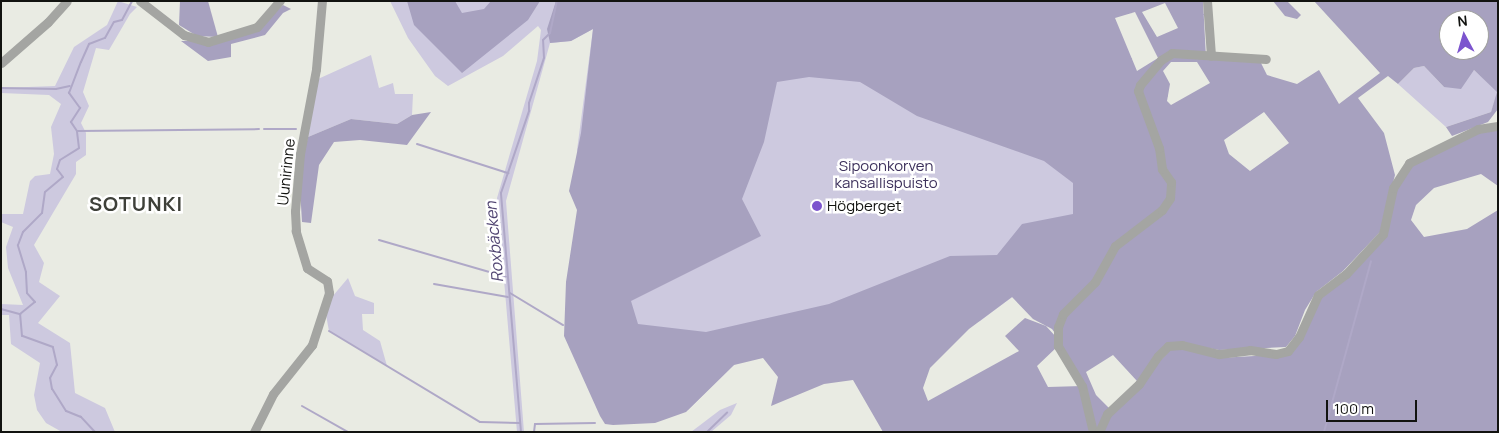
<!DOCTYPE html>
<meta charset="utf-8">
<style>
body{margin:0}
#map{position:relative;width:1499px;height:433px;overflow:hidden;background:#e9ebe3;font-family:Manrope,sans-serif}
div>[style]{position:absolute}
.green>*{inset:0;background:#cdc9df}
.forest>*{inset:0;background:#a7a1bf}
.stream>*{height:2px;margin:-1px;padding:0 1px;transform-origin:1px;border-radius:1px;background:#afa8c7}
.minor>*{height:9px;margin:-4.5px;padding:0 4.5px;transform-origin:4.5px;border-radius:4.5px;background:#a4a5a2}
.dots>*{width:14px;height:14px;translate:-50% -50%;box-sizing:border-box;border:2px solid #fff;border-radius:50%}
span{translate:-50% -50%;white-space:nowrap;text-align:center;line-height:1.15;-webkit-text-stroke:5px #fff;paint-order:stroke}
.park-label{font-size:15px;color:#3c305b}
.street-label{font-size:15px;color:#121310}
.poi-label{font-size:15px;color:#121310}
.left{translate:0 -50%;text-align:left}
.water-label{font-size:16px;color:#514572;font-style:italic}
.district-label{font-size:20px;color:#3e4039;font-weight:700;letter-spacing:1px}
.frame{position:absolute;inset:0;border:2px solid #121310;pointer-events:none}
.north{position:absolute;left:1439px;top:10px;width:50px;height:50px;box-sizing:border-box;background:#fff;border:1px solid #a0a19f;border-radius:50%;rotate:354deg;font-size:14px;font-weight:700;line-height:20px;text-align:center;color:#121310}
.north::after{content:'';display:block;margin:auto;width:18px;height:22px;background:#7c54ce;clip-path:polygon(50% 0,100% 100%,50% 72%,0 100%)}
.scale{position:absolute;left:1326px;top:400px;width:91px;height:22px;box-sizing:border-box;border:2px solid #121310;border-top:0;padding-left:6px;font-size:15px;line-height:18px;white-space:nowrap;color:#121310;-webkit-text-stroke:4px #fff;paint-order:stroke}
</style>
<div id="map">
<div class="green">
<i style="clip-path:polygon(118px 1px,137px 7px,130px 14px,109px 50px,96px 48px,83px 92px,89px 106px,81px 123px,86px 133px,86px 155px,76px 162px,76px 174px,34px 245px,44px 263px,39px 282px,60px 296px,38px 323px,70px 343px,75px 393px,105px 408px,115px 432px,62px 432px,46px 423px,37px 410px,34px 395px,40px 363px,11px 344px,9px 315px,1px 315px,1px 304px,23px 305px,8px 268px,6px 247px,13px 227px,1px 222px,1px 214px,23px 214px,30px 181px,35px 176px,50px 174px,54px 154px,51px 127px,61px 104px,49px 95px,1px 93px,1px 88px,55px 86px,74px 47px,107px 25px)"></i>
<i style="clip-path:polygon(390px 1px,1105px 1px,1181px 172px,980px 321px,845px 375px,827px 335px,742px 357px,688px 410px,595px 394px,635px 290px,577px 150px,593px 29px,571px 41px,550px 43px,506px 201px,524px 432px,517px 432px,497px 198px,537px 61px,541px 30px,538px 26px,503px 56px,448px 86px,435px 76px,408px 38px)"></i>
<i style="clip-path:polygon(371px 55px,379px 88px,393px 83px,395px 94px,413px 94px,412px 115px,397px 124px,351px 119px,308px 137px,318px 79px)"></i>
<i style="clip-path:polygon(1424px 66px,1444px 87px,1474px 70px,1498px 92px,1491px 112px,1446px 127px,1398px 84px,1414px 68px)"></i>
<i style="clip-path:polygon(348px 278px,355px 296px,374px 303px,374px 314px,362px 314px,363px 330px,380px 341px,387px 366px,329px 331px,326px 315px,332px 297px)"></i>
<i style="clip-path:polygon(737px 403px,731px 415px,711px 432px,691px 432px,720px 410px)"></i>
</div>
<div class="forest">
<i style="clip-path:polygon(180px 1px,208px 1px,218px 37px,197px 36px,179px 25px)"></i>
<i style="clip-path:polygon(407px 1px,455px 1px,462px 13px,484px 9px,491px 1px,540px 1px,528px 20px,462px 73px,414px 25px)"></i>
<i style="clip-path:polygon(evenodd,556px 1px,1203px 1px,1206px 58px,1260px 61px,1267px 75px,1297px 84px,1319px 70px,1339px 104px,1380px 73px,1314px 1px,1498px 1px,1498px 109px,1488px 122px,1452px 136px,1446px 127px,1491px 112px,1497px 92px,1474px 70px,1461px 89px,1444px 87px,1424px 66px,1414px 68px,1398px 84px,1388px 76px,1358px 98px,1384px 133px,1395px 175px,1380px 232px,1343px 271px,1316px 292px,1305px 310px,1295px 336px,1286px 347px,1219px 350px,1174px 342px,1137px 381px,1113px 355px,1086px 372px,1096px 395px,1109px 408px,1095px 432px,1083px 385px,1057px 336px,1052px 329px,1033px 319px,1012px 297px,969px 329px,930px 368px,923px 388px,928px 401px,1019px 351px,1005px 336px,1025px 318px,1046px 326px,1057px 338px,1058px 346px,1037px 366px,1048px 387px,1082px 386px,1092px 432px,883px 432px,853px 380px,824px 384px,771px 406px,778px 377px,763px 358px,734px 365px,686px 412px,655px 423px,613px 425px,605px 424px,600px 416px,564px 336px,566px 282px,577px 210px,569px 191px,581px 133px,593px 29px,571px 41px,550px 43px,547px 29px,556px 1px,1165px 3px,1178px 28px,1157px 37px,1142px 12px,1165px 3px,556px 1px,1135px 12px,1158px 58px,1137px 71px,1115px 18px,1135px 12px,556px 1px,1449px 20px,1479px 20px,1479px 50px,1449px 50px,1449px 20px,556px 1px,1171px 62px,1197px 62px,1210px 83px,1171px 105px,1167px 101px,1170px 84px,1163px 71px,1171px 62px,556px 1px,809px 77px,860px 82px,917px 116px,1044px 161px,1073px 183px,1073px 214px,1022px 224px,997px 255px,950px 256px,829px 304px,706px 332px,638px 324px,631px 301px,761px 236px,742px 199px,764px 142px,777px 82px,809px 77px,556px 1px,1264px 112px,1289px 143px,1250px 171px,1229px 154px,1224px 140px,1264px 112px)"></i>
<i style="clip-path:polygon(1273px 1px,1287px 1px,1301px 15px,1297px 19px,1285px 16px)"></i>
<i style="clip-path:polygon(283px 5px,291px 9px,283px 13px,265px 35px,231px 44px,231px 57px,208px 61px,181px 41px,226px 41px,254px 31px)"></i>
<i style="clip-path:polygon(431px 112px,407px 145px,360px 140px,334px 142px,319px 165px,311px 223px,302px 222px,299px 173px,308px 137px,351px 119px,397px 124px,412px 115px)"></i>
<i style="clip-path:polygon(1498px 129px,1498px 186px,1481px 174px,1434px 188px,1416px 205px,1411px 220px,1424px 237px,1467px 229px,1498px 210px,1498px 432px,1104px 432px,1110px 416px,1170px 350px,1188px 350px,1219px 358px,1291px 354px,1302px 339px,1321px 297px,1348px 277px,1386px 235px,1396px 189px,1412px 166px,1479px 133px)"></i>
</div>
<div class="stream">
<i style="left:1px;top:88px;width:55px;rotate:1deg"></i>
<i style="left:56px;top:89px;width:14px;rotate:-12deg"></i>
<i style="left:264px;top:129px;width:32px"></i>
<i style="left:78px;top:131px;width:181px;rotate:-0.6deg"></i>
<i style="left:417px;top:144px;width:96px;rotate:17.7deg"></i>
<i style="left:379px;top:240px;width:132px;rotate:16.2deg"></i>
<i style="left:434px;top:284px;width:75px;rotate:10deg"></i>
<i style="left:510px;top:293px;width:62px;rotate:31.1deg"></i>
<i style="left:1px;top:309px;width:20px;rotate:15deg"></i>
<i style="left:329px;top:331px;width:176px;rotate:31.1deg"></i>
<i style="left:480px;top:422px;width:40px;rotate:1.4deg"></i>
<i style="left:302px;top:406px;width:53px;rotate:29.5deg"></i>
<i style="left:95px;top:432px;width:21px;rotate:-133deg"></i>
<i style="left:81px;top:417px;width:16px;rotate:-158deg"></i>
<i style="left:66px;top:411px;width:26px;rotate:-122deg"></i>
<i style="left:52px;top:389px;width:11px;rotate:-100deg"></i>
<i style="left:50px;top:378px;width:15px;rotate:-62deg"></i>
<i style="left:57px;top:365px;width:18px;rotate:-103deg"></i>
<i style="left:53px;top:347px;width:33px;rotate:-160deg"></i>
<i style="left:22px;top:336px;width:22px;rotate:-95deg"></i>
<i style="left:20px;top:314px;width:19px;rotate:-39deg"></i>
<i style="left:35px;top:302px;width:12px;rotate:-132deg"></i>
<i style="left:27px;top:293px;width:21px;rotate:-93deg"></i>
<i style="left:26px;top:272px;width:28px;rotate:-107deg"></i>
<i style="left:18px;top:245px;width:14px;rotate:-69deg"></i>
<i style="left:23px;top:232px;width:27px;rotate:-45deg"></i>
<i style="left:42px;top:213px;width:21px;rotate:-82deg"></i>
<i style="left:45px;top:192px;width:23px;rotate:-40deg"></i>
<i style="left:63px;top:177px;width:10px;rotate:-127deg"></i>
<i style="left:57px;top:169px;width:9px;rotate:-72deg"></i>
<i style="left:60px;top:160px;width:22px;rotate:-32deg"></i>
<i style="left:79px;top:148px;width:17px;rotate:-97deg"></i>
<i style="left:77px;top:131px;width:11px;rotate:-124deg"></i>
<i style="left:71px;top:122px;width:17px;rotate:-57deg"></i>
<i style="left:80px;top:108px;width:19px;rotate:-126deg"></i>
<i style="left:69px;top:93px;width:33px;rotate:-69deg"></i>
<i style="left:81px;top:62px;width:20px;rotate:-66deg"></i>
<i style="left:89px;top:44px;width:17px;rotate:-21deg"></i>
<i style="left:105px;top:38px;width:18px;rotate:-61deg"></i>
<i style="left:114px;top:22px;width:8px;rotate:-14deg"></i>
<i style="left:122px;top:20px;width:21px;rotate:-62deg"></i>
<i style="left:521px;top:432px;width:240px;rotate:-94.8deg"></i>
<i style="left:501px;top:193px;width:87px;rotate:-71.1deg"></i>
<i style="left:529px;top:111px;width:8px;rotate:-90deg"></i>
<i style="left:529px;top:103px;width:47px;rotate:-71.6deg"></i>
<i style="left:544px;top:58px;width:18px;rotate:-93deg"></i>
<i style="left:543px;top:40px;width:10px;rotate:-45deg"></i>
<i style="left:550px;top:33px;width:33px;rotate:-78deg"></i>
<i style="left:534px;top:432px;width:8px;rotate:-83deg"></i>
<i style="left:535px;top:424px;width:60px;rotate:-1deg"></i>
<i style="left:707px;top:432px;width:28px;rotate:-44deg"></i>
<i style="left:1324px;top:432px;width:177px;rotate:-74.6deg"></i>
</div>
<div class="minor">
<i style="left:140px;top:1px;width:56px;rotate:37.7deg"></i>
<i style="left:184px;top:35px;width:25px;rotate:16deg"></i>
<i style="left:208px;top:42px;width:51px;rotate:-17deg"></i>
<i style="left:257px;top:27px;width:35px;rotate:-49deg"></i>
<i style="left:1207px;top:1px;width:55px;rotate:85.8deg"></i>
<i style="left:1px;top:63px;width:62px;rotate:-41.1deg"></i>
<i style="left:48px;top:22px;width:28px;rotate:-48deg"></i>
<i style="left:254px;top:432px;width:42px;rotate:-63.4deg"></i>
<i style="left:273px;top:394px;width:63px;rotate:-51.5deg"></i>
<i style="left:312px;top:345px;width:55px;rotate:-71.9deg"></i>
<i style="left:329px;top:293px;width:12px;rotate:-99deg"></i>
<i style="left:327px;top:281px;width:24px;rotate:-147deg"></i>
<i style="left:307px;top:268px;width:39px;rotate:-107deg"></i>
<i style="left:296px;top:231px;width:20px;rotate:-93deg"></i>
<i style="left:295px;top:211px;width:57px;rotate:-85deg"></i>
<i style="left:300px;top:154px;width:86px;rotate:-79.3deg"></i>
<i style="left:316px;top:69px;width:68px;rotate:-85deg"></i>
<i style="left:1093px;top:432px;width:47px;rotate:-103.4deg"></i>
<i style="left:1082px;top:386px;width:47px;rotate:-121deg"></i>
<i style="left:1058px;top:346px;width:19px;rotate:-90deg"></i>
<i style="left:1058px;top:327px;width:14px;rotate:-69deg"></i>
<i style="left:1063px;top:314px;width:45px;rotate:-45deg"></i>
<i style="left:1095px;top:282px;width:41px;rotate:-60.9deg"></i>
<i style="left:1115px;top:246px;width:59px;rotate:-37.5deg"></i>
<i style="left:1162px;top:210px;width:14px;rotate:-56deg"></i>
<i style="left:1170px;top:198px;width:16px;rotate:-86deg"></i>
<i style="left:1171px;top:182px;width:16px;rotate:-125deg"></i>
<i style="left:1162px;top:169px;width:21px;rotate:-98deg"></i>
<i style="left:1159px;top:148px;width:61px;rotate:-110.2deg"></i>
<i style="left:1138px;top:91px;width:6px;rotate:-72deg"></i>
<i style="left:1140px;top:85px;width:33px;rotate:-50deg"></i>
<i style="left:1161px;top:60px;width:13px;rotate:-32deg"></i>
<i style="left:1172px;top:53px;width:94px;rotate:3.7deg"></i>
<i style="left:1099px;top:432px;width:20px;rotate:-66deg"></i>
<i style="left:1107px;top:414px;width:44px;rotate:-43.2deg"></i>
<i style="left:1139px;top:384px;width:34px;rotate:-56deg"></i>
<i style="left:1158px;top:356px;width:14px;rotate:-45deg"></i>
<i style="left:1168px;top:346px;width:14px;rotate:-4deg"></i>
<i style="left:1182px;top:345px;width:38px;rotate:14deg"></i>
<i style="left:1219px;top:354px;width:31px;rotate:-7deg"></i>
<i style="left:1250px;top:350px;width:26px;rotate:9deg"></i>
<i style="left:1276px;top:354px;width:12px;rotate:-14deg"></i>
<i style="left:1288px;top:351px;width:18px;rotate:-52deg"></i>
<i style="left:1299px;top:337px;width:46px;rotate:-65.7deg"></i>
<i style="left:1318px;top:295px;width:35px;rotate:-37deg"></i>
<i style="left:1346px;top:274px;width:54px;rotate:-47.2deg"></i>
<i style="left:1383px;top:234px;width:47px;rotate:-77.7deg"></i>
<i style="left:1393px;top:188px;width:30px;rotate:-57deg"></i>
<i style="left:1409px;top:163px;width:77px;rotate:-26.2deg"></i>
<i style="left:1478px;top:129px;width:20px;rotate:-9deg"></i>
</div>
<div class="dots">
<i style="left:817px;top:206px;background:#7c54ce"></i>
</div>
<div class="park-label">
<span style="left:886px;top:174px">Sipoonkorven<br>kansallispuisto</span>
</div>
<div class="street-label">
<span style="left:286px;top:172px;rotate:-84deg">Uunirinne</span>
</div>
<div class="poi-label">
<span class="left" style="left:827px;top:206px">Högberget</span>
</div>
<div class="water-label">
<span style="left:494px;top:242px;rotate:-95deg">Roxbäcken</span>
</div>
<div class="district-label">
<span style="left:136px;top:203px">SOTUNKI</span>
</div>
<div class="frame"></div>
<div class="north">N</div>
<div class="scale">100 m</div>
</div>
